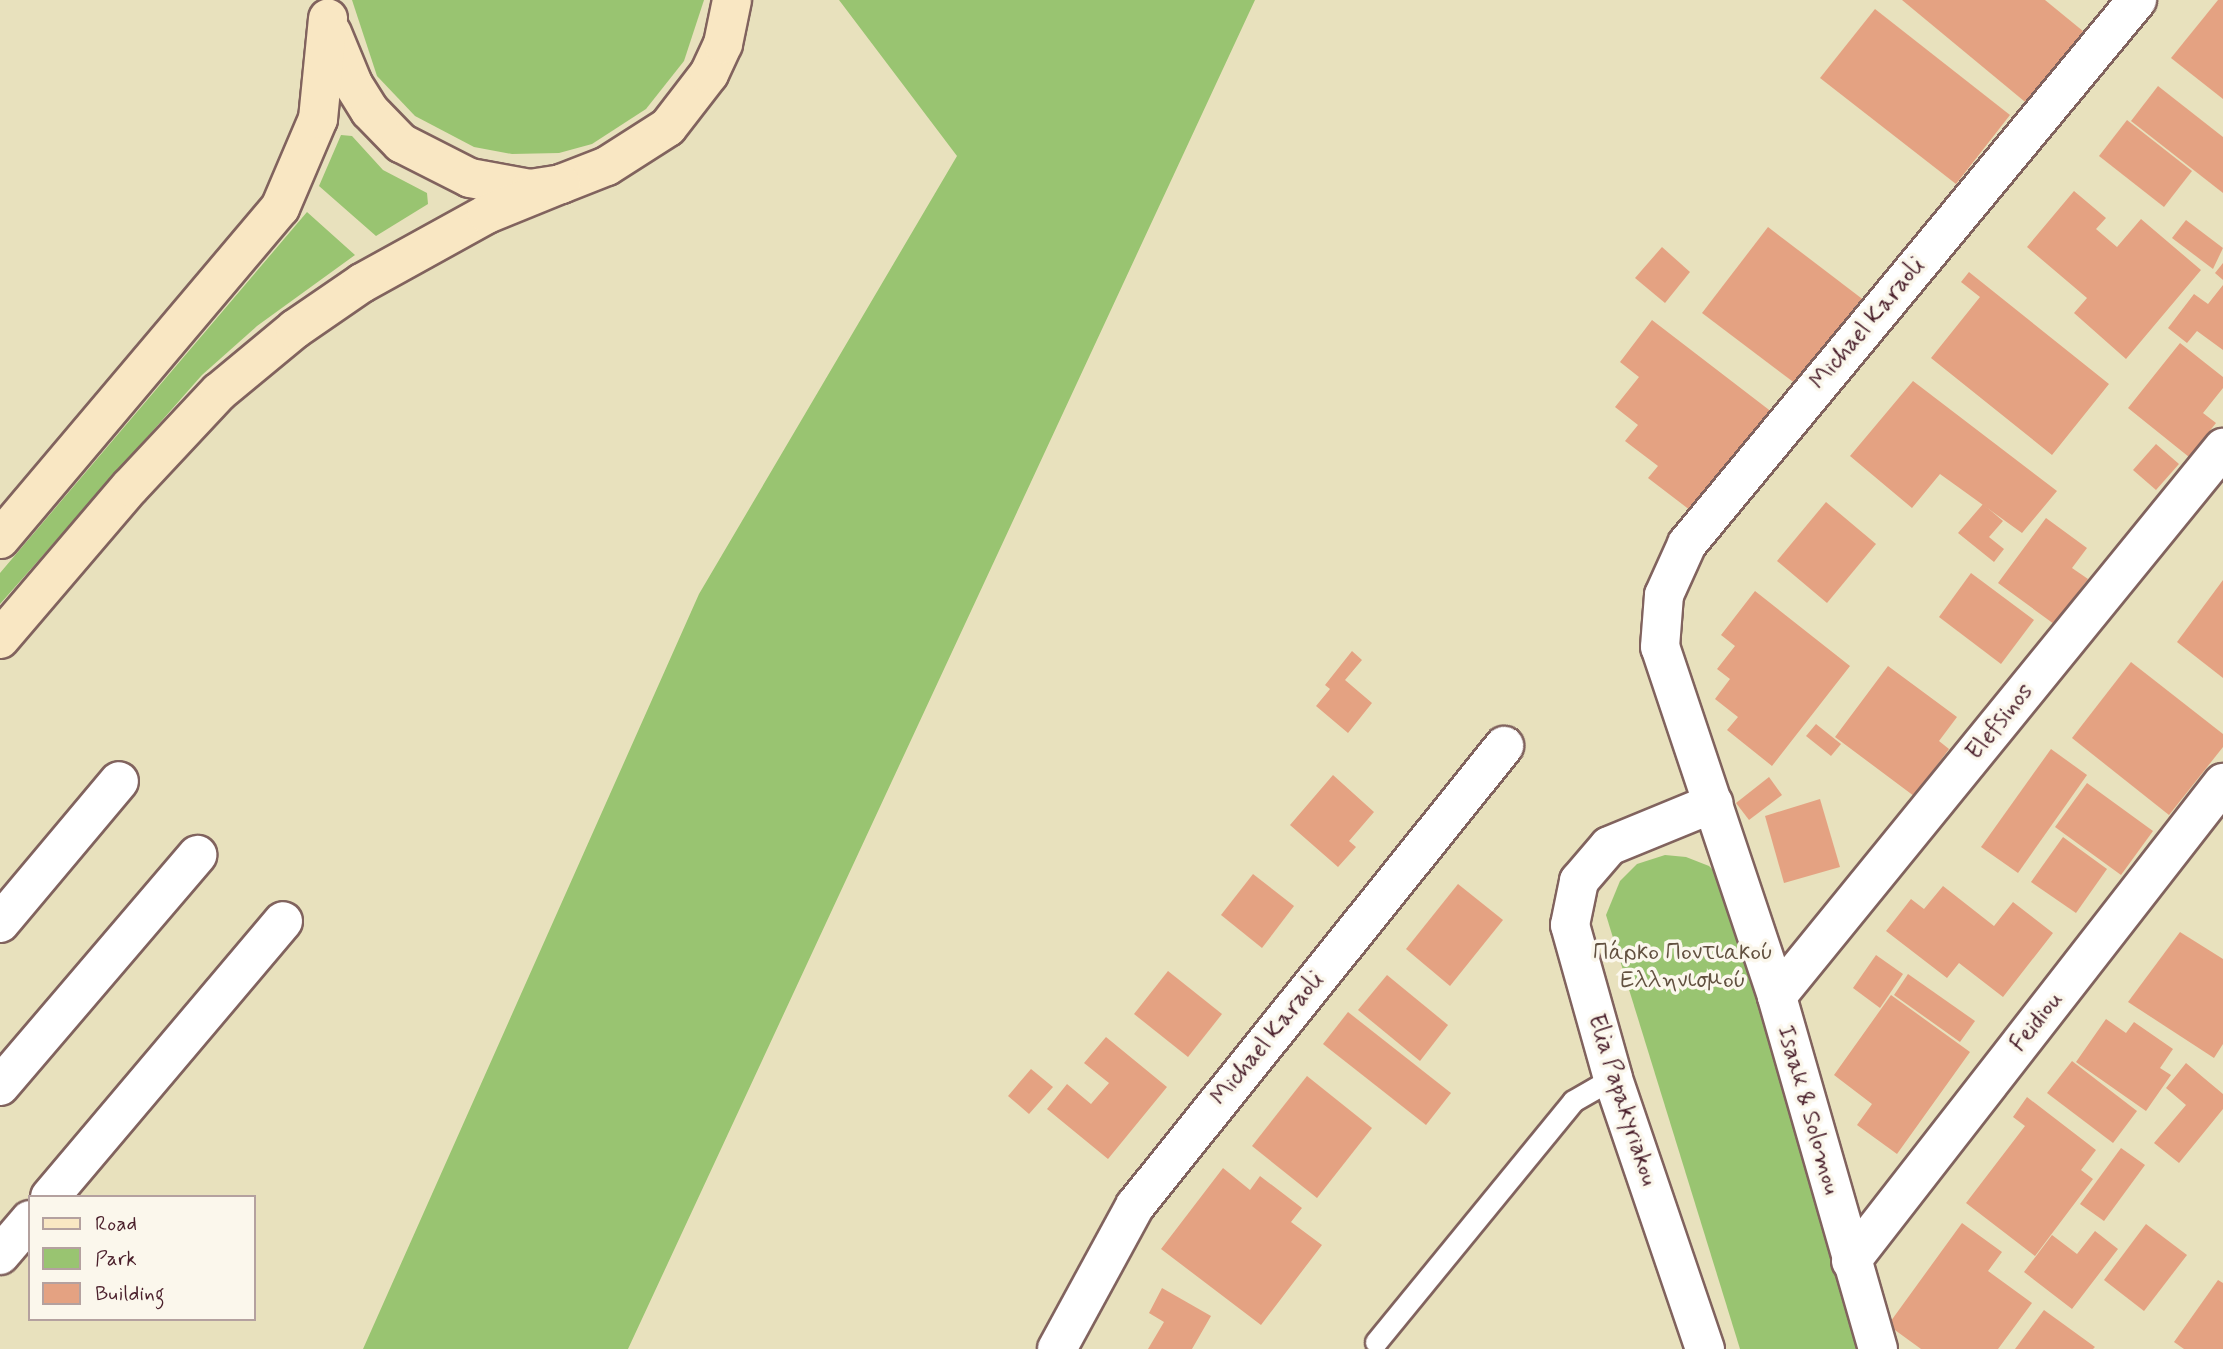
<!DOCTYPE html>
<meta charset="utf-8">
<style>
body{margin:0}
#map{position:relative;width:2223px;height:1349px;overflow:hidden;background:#e8e1bd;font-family:Mynerve,sans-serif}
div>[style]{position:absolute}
.green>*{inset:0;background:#99c471}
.building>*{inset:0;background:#e4a282}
.roads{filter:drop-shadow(2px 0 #81635e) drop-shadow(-2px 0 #81635e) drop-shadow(0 2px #81635e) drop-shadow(0 -2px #81635e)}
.lane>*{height:21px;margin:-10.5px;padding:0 10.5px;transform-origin:10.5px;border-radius:10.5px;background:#fff}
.street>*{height:38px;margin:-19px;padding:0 19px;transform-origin:19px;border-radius:19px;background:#fff}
.secondary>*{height:38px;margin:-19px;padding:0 19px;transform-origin:19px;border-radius:19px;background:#f9e7c3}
span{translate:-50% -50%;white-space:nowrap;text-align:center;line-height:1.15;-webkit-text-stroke:7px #fbf7ec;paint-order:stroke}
.street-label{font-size:24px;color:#4a1f2b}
.park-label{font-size:24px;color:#625140}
.legend{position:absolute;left:28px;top:1195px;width:228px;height:126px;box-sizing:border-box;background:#fbf7ec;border:2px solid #b4a19f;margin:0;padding:9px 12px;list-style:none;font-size:21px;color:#4a1f2b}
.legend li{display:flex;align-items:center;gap:14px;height:35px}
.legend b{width:35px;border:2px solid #b4a19f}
</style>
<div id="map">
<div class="green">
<i style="clip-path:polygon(352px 0,704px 0,684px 61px,646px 109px,592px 144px,559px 153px,512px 154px,474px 147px,415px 116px,377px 76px)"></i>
<i style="clip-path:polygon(839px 0,1255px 0,628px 1349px,363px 1349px,699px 594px,957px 156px)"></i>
<i style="clip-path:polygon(341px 135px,352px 136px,383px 170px,427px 193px,428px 204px,376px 236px,319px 186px)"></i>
<i style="clip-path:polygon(307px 212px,355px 255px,257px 326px,202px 375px,0 604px,0 573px)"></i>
<i style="clip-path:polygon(1665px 855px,1686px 857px,1709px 866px,1723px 880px,1861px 1349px,1740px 1349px,1606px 915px,1620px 881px,1637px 864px)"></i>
</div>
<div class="building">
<i style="clip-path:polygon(1902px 0,2045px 0,2089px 36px,2030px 106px)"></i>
<i style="clip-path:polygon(2218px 0,2223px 0,2223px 99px,2171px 58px)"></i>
<i style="clip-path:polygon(1875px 9px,2010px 115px,1956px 184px,1820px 78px)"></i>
<i style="clip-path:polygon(2158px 86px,2223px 137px,2223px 193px,2131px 121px)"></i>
<i style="clip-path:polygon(2127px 120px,2192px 171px,2164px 207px,2099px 156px)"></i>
<i style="clip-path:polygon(2074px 191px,2106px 218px,2096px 229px,2117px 247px,2141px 219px,2201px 270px,2126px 359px,2074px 313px,2087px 298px,2027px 247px)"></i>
<i style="clip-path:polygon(2186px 220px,2223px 248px,2213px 269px,2172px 238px)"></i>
<i style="clip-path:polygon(1768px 227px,1865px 301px,1800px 387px,1702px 313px)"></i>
<i style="clip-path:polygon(1662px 247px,1690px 272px,1665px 303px,1635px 278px)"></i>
<i style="clip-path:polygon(2223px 263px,2223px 280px,2215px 273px)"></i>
<i style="clip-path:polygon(1969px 272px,2109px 384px,2052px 455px,1931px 358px,1980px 297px,1961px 282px)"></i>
<i style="clip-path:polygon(2223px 285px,2223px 350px,2197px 331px,2187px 343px,2168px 328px,2194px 294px,2208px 304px)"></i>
<i style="clip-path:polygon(1652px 320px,1777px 416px,1699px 517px,1648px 478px,1658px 466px,1625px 441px,1638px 425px,1615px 407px,1639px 377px,1620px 362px)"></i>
<i style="clip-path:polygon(2180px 343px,2223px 377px,2223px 388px,2203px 413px,2216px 423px,2189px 457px,2128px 408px)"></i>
<i style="clip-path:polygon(1913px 381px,2057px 491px,2022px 533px,1940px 474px,1912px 508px,1850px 456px)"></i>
<i style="clip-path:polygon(2156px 444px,2179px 464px,2156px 490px,2133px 470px)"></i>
<i style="clip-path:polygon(1826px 502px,1876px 544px,1827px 603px,1777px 561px)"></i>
<i style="clip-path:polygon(1983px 504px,2003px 521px,1989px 537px,2004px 549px,1994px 562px,1958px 533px)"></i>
<i style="clip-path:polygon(2046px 518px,2087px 548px,2072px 568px,2088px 579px,2054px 624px,1998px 583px)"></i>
<i style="clip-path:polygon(1971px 573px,2034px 620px,2001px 664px,1939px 617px)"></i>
<i style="clip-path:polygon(2223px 580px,2223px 678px,2177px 642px)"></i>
<i style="clip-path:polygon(1755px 591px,1850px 666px,1772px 766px,1727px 730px,1738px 717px,1715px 699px,1730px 679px,1717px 669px,1735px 646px,1721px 635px)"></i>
<i style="clip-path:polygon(1352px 651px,1362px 660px,1345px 680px,1372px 703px,1348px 733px,1316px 706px,1330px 689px,1325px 685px)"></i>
<i style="clip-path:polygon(2131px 662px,2223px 734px,2223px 747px,2169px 815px,2072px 738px)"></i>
<i style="clip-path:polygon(1888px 666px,1957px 717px,1939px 741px,1949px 749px,1914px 796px,1835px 737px)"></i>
<i style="clip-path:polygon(1816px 724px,1841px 744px,1831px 756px,1806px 736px)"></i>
<i style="clip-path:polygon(2051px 749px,2087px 775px,2018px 873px,1981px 847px)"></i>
<i style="clip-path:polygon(1333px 775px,1374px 812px,1349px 841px,1356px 847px,1338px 867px,1290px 825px)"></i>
<i style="clip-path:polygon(1769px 777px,1782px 795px,1749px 820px,1736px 803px)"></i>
<i style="clip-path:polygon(2087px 783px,2153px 831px,2121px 875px,2055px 827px)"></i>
<i style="clip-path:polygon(1820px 799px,1840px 867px,1784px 883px,1765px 816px)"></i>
<i style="clip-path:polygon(2063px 837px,2107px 869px,2076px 913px,2031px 882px)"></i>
<i style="clip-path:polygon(1253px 874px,1294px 906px,1262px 948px,1221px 915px)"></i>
<i style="clip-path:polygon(1458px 884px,1503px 920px,1450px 986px,1406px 949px)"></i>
<i style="clip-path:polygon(1943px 886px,1994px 926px,2013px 902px,2053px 933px,2003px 997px,1959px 963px,1947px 978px,1886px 931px,1911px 899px,1924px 909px)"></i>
<i style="clip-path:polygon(2180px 932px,2223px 959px,2223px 1044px,2214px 1058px,2128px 1002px)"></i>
<i style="clip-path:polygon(1876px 955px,1903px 974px,1880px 1008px,1853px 988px)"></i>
<i style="clip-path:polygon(1168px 971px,1222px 1014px,1188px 1057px,1134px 1014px)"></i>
<i style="clip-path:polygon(1908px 974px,1975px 1021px,1960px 1042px,1894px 995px)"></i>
<i style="clip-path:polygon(1387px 975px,1448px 1025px,1420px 1061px,1358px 1010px)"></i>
<i style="clip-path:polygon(1891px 995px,1970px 1052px,1897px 1154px,1857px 1125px,1872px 1104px,1834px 1075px)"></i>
<i style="clip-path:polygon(1348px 1012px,1451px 1093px,1426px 1125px,1323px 1044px)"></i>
<i style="clip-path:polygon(2106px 1019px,2126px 1033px,2134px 1022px,2173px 1049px,2160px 1068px,2171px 1075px,2146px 1111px,2076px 1062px)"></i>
<i style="clip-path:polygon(1106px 1037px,1167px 1087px,1108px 1159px,1047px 1109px,1067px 1084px,1091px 1104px,1109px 1083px,1084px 1063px)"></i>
<i style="clip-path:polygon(2072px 1061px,2137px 1111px,2113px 1143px,2047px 1093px)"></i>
<i style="clip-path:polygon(2186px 1063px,2223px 1094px,2223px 1109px,2179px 1163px,2154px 1143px,2186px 1105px,2166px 1088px)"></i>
<i style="clip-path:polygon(1031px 1069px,1053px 1087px,1029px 1114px,1008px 1096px)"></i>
<i style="clip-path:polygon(1307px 1076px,1372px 1128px,1317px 1198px,1252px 1146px)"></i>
<i style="clip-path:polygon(2027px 1097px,2096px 1150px,2081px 1170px,2093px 1179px,2035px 1256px,1966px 1203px,2025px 1126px,2013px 1117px)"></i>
<i style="clip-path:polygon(2121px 1148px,2145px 1165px,2104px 1221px,2080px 1204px)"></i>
<i style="clip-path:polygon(1223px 1168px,1250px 1190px,1260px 1176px,1302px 1208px,1291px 1222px,1322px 1245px,1261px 1325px,1161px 1249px)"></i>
<i style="clip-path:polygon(1962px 1223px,2002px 1252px,1988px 1271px,2032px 1303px,1998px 1349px,1921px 1349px,1888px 1325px)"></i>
<i style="clip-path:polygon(2146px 1224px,2187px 1255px,2144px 1311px,2104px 1280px)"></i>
<i style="clip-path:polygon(2095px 1231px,2118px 1249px,2072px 1309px,2024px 1272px,2052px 1235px,2077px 1254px)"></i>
<i style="clip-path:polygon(2218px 1280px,2223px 1283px,2223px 1349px,2184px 1349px,2174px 1342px)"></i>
<i style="clip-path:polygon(1162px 1288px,1211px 1316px,1192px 1349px,1148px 1349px,1164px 1322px,1149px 1313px)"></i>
<i style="clip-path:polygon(2044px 1310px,2095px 1347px,2093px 1349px,2015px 1349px)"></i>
</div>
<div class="roads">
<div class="lane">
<i style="left:1376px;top:1342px;width:311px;rotate:-50.7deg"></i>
<i style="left:1573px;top:1101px;width:46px;rotate:-29.9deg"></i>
</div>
<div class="street">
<i style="left:0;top:923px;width:185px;rotate:-50deg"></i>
<i style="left:1777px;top:996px;width:707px;rotate:-50.86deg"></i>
<i style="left:0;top:1086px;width:304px;rotate:-49.5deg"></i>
<i style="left:50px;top:1197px;width:361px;rotate:-49.8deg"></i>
<i style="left:0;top:1255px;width:46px;rotate:-49.4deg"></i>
<i style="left:1851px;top:1261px;width:606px;rotate:-52.11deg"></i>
<i style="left:1057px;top:1349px;width:163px;rotate:-61.4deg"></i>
<i style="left:1135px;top:1206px;width:590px;rotate:-51.26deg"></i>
<i style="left:1705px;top:1349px;width:286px;rotate:-108.8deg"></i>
<i style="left:1613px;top:1078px;width:159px;rotate:-105.7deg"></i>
<i style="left:1570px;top:925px;width:45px;rotate:-78.4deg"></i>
<i style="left:1579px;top:881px;width:46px;rotate:-49.4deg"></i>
<i style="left:1609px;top:846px;width:113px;rotate:-22.3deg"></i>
<i style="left:1878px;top:1349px;width:367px;rotate:-106deg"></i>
<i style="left:1777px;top:996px;width:368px;rotate:-108.5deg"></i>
<i style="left:1660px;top:647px;width:52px;rotate:-85.6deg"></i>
<i style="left:1664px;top:595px;width:56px;rotate:-65.7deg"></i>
<i style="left:1687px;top:544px;width:706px;rotate:-50.4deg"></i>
</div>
<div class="secondary">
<i style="left:332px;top:33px;width:55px;rotate:67.6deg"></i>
<i style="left:353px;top:84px;width:32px;rotate:58deg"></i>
<i style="left:370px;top:111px;width:45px;rotate:45.9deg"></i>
<i style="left:401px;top:143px;width:77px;rotate:26.9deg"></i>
<i style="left:470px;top:178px;width:61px;rotate:10.4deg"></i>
<i style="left:530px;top:189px;width:31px;rotate:-9deg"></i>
<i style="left:561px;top:184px;width:49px;rotate:-21.4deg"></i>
<i style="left:607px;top:166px;width:72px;rotate:-32.6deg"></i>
<i style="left:668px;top:127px;width:67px;rotate:-52.3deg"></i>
<i style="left:709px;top:74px;width:33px;rotate:-65deg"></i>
<i style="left:723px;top:44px;width:45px;rotate:-78.4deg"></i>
<i style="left:0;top:539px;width:434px;rotate:-49.8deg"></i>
<i style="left:280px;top:208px;width:97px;rotate:-66.9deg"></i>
<i style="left:318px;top:119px;width:101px;rotate:-84.3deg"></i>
<i style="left:0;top:639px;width:200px;rotate:-49.5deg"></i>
<i style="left:130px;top:487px;width:130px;rotate:-46.9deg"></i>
<i style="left:219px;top:392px;width:99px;rotate:-39.7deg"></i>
<i style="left:295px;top:329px;width:81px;rotate:-34.5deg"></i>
<i style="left:362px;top:283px;width:143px;rotate:-28.9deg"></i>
<i style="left:487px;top:214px;width:80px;rotate:-22.1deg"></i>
</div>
</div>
<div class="street-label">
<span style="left:1868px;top:324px;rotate:-50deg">Michael Karaoli</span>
<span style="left:2000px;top:722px;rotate:-51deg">Elefsinos</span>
<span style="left:2037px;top:1022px;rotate:-52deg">Feidiou</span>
<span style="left:1268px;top:1039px;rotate:-51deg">Michael Karaoli</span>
<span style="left:1622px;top:1100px;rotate:72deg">Elia Papakyriakou</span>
<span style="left:1808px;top:1110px;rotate:74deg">Isaak &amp; Solomou</span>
</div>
<div class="park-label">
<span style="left:1683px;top:967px">Πάρκο Ποντιακού<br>Ελληνισμού</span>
</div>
<ul class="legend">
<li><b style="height:9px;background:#f9e7c3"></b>Road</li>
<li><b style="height:19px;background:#99c471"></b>Park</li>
<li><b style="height:19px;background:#e4a282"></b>Building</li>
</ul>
</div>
